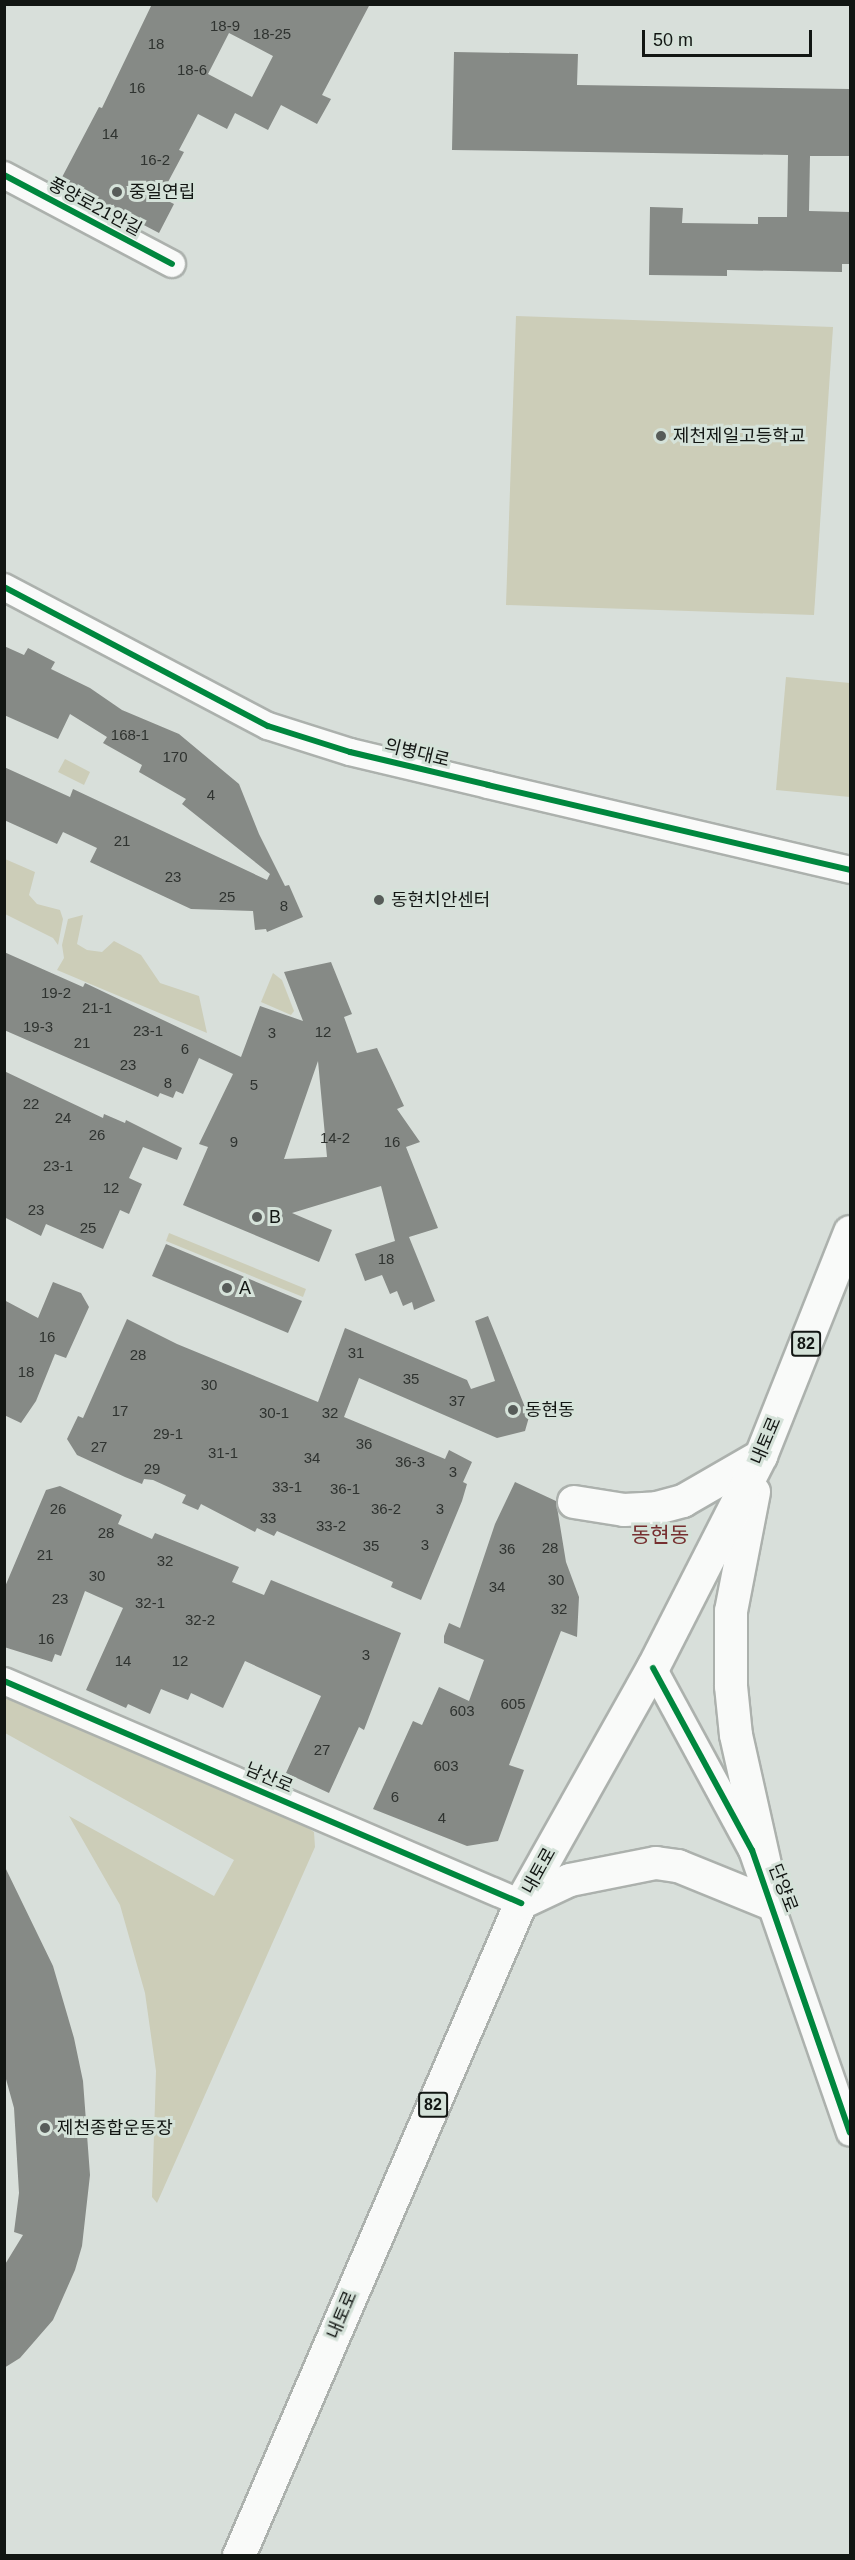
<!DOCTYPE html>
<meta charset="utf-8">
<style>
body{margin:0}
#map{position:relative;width:855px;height:2560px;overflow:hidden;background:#d8dfda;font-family:Arial,"Noto Sans KR",sans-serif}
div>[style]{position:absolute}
.green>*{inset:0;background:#cccdb8}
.building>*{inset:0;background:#868a86}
.roads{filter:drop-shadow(2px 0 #acb1ad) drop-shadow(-2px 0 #acb1ad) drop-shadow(0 2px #acb1ad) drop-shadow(0 -2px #acb1ad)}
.minor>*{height:26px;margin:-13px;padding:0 13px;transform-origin:13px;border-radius:13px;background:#f9faf9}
.major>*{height:32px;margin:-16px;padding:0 16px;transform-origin:16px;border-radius:16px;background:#f9faf9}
.cycleway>*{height:6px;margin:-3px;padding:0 3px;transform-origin:3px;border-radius:3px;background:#00873e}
.dots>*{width:16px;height:16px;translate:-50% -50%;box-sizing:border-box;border:3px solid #d5e2d9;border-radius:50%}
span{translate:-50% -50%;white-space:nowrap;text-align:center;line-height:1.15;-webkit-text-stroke:6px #d5e2d9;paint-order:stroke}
.number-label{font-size:15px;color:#2f3330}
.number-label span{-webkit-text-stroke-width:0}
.shield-label span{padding:2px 4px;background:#d5e2d9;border:2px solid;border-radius:4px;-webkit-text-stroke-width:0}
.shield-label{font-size:16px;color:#121613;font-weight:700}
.poi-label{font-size:18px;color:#121613}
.left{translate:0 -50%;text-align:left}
.street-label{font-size:18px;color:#121613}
.quarter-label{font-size:21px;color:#762f30}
.frame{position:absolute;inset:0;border:6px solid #121613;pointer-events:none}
.scale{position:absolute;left:642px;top:30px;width:170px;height:27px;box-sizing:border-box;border:3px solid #121613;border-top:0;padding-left:8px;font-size:18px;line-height:21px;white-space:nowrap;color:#121613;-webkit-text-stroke:4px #d5e2d9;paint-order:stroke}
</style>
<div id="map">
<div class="green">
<i style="clip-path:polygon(516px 316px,833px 327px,814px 615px,506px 605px)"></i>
<i style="clip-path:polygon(786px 677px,850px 683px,850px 797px,776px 790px)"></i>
<i style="clip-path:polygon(65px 759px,90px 772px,84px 785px,58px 772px)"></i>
<i style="clip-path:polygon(5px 859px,35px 872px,29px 895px,37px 904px,60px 910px,63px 919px,58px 945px,53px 938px,5px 914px)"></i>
<i style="clip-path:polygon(83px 915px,77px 944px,87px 950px,102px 952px,114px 941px,141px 955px,160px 983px,199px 996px,207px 1033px,57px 970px,64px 958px,62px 945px,68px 919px)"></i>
<i style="clip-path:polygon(273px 973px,282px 980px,294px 1011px,291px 1015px,261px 1002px)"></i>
<i style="clip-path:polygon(169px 1233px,306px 1289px,303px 1297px,166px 1241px)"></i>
<i style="clip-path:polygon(4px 1695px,299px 1822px,314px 1832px,315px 1847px,157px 2203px,152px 2197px,156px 2071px,145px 1993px,120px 1905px,69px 1816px,214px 1896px,234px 1860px,5px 1733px)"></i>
</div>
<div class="building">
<i style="clip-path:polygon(evenodd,152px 4px,370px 4px,322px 95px,331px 99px,317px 124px,281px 105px,268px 130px,235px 113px,227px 129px,198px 114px,179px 150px,184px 152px,160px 197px,174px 204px,159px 233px,60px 181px,99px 107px,102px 108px,152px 4px,229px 33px,273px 56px,252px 97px,208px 74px,229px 33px)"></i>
<i style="clip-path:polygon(454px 52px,578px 54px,577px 85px,850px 89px,850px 156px,810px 156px,809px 211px,850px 212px,850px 264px,842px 264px,842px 272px,727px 270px,727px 276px,649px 275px,650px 207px,683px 208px,682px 223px,758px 224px,758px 217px,787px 217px,788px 155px,452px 150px)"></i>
<i style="clip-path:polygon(4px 646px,24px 655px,28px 648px,55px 662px,51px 669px,90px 688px,122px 710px,179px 734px,239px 784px,259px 834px,285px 886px,289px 885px,303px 917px,267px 932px,266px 929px,255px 930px,253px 911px,191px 909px,90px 862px,97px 848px,63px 832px,57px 844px,4px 820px,4px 767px,70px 797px,73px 789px,267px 880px,270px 874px,182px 804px,186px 799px,139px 772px,142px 765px,103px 743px,107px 737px,70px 714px,58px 739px,4px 715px)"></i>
<i style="clip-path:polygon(evenodd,4px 952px,83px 987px,85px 983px,241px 1057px,260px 1006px,303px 1021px,284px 972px,331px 962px,352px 1014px,344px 1017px,357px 1053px,377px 1048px,404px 1106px,397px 1109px,420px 1142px,406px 1147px,438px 1228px,409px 1237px,435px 1301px,414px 1310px,412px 1302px,403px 1306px,397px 1291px,390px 1294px,382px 1275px,365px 1281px,355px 1254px,395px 1241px,381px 1186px,292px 1213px,332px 1230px,319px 1262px,183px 1205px,208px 1147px,199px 1144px,233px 1074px,199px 1058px,183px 1094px,176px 1091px,173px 1098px,160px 1093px,158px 1097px,4px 1030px,4px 952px,318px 1061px,327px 1157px,284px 1159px,318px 1061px)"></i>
<i style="clip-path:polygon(4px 1071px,103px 1118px,104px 1114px,125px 1123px,126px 1120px,182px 1148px,177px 1160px,143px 1147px,129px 1178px,142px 1184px,129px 1214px,120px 1210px,103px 1249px,46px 1224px,41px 1236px,4px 1217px)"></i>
<i style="clip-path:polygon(166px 1244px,302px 1301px,288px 1333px,152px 1276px)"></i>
<i style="clip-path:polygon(53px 1282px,81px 1293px,89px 1307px,66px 1358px,55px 1354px,36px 1401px,21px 1423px,4px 1415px,4px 1300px,38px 1318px)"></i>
<i style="clip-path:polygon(488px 1316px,529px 1417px,525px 1431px,497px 1438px,359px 1378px,344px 1417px,445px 1459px,449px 1450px,472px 1462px,463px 1482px,467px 1484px,462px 1501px,421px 1600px,391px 1587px,393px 1582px,277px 1531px,274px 1536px,257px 1528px,255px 1532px,201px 1504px,198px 1510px,182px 1503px,186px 1495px,153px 1480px,144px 1479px,142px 1484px,125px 1477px,77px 1455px,67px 1439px,78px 1416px,83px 1418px,127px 1319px,177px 1344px,318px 1402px,345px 1328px,467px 1380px,471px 1389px,495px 1381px,475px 1321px)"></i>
<i style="clip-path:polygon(515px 1482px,556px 1501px,566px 1562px,579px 1597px,577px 1637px,561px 1631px,509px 1765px,524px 1770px,498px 1841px,467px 1846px,373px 1809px,413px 1721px,422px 1725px,439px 1687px,469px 1701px,484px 1660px,444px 1643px,444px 1636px,449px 1623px,460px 1628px,495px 1524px)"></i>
<i style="clip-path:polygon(60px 1486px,122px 1515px,118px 1524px,152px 1539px,155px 1533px,239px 1567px,232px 1582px,264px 1595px,271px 1580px,401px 1633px,364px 1730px,359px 1727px,329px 1793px,286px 1773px,321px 1696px,245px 1661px,223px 1708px,191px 1693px,188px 1700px,161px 1689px,150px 1714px,128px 1704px,126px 1708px,86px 1690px,123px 1608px,85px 1591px,61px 1656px,55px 1654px,52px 1662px,4px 1647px,4px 1589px,46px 1490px)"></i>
<i style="clip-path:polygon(4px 1865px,53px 1966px,74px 2038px,83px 2081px,90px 2175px,82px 2246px,75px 2270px,53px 2320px,20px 2358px,4px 2368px,4px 2266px,23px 2235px,14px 2232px,19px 2193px,14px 2108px,4px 2072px)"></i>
</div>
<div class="roads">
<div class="minor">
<i style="left:4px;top:175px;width:190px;rotate:27.9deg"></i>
<i style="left:4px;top:587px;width:298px;rotate:27.8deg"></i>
<i style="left:268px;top:726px;width:86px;rotate:17.6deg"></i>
<i style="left:350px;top:752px;width:142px;rotate:13.4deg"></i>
<i style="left:488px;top:785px;width:372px;rotate:13.2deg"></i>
<i style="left:653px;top:1668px;width:207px;rotate:61.5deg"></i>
<i style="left:752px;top:1850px;width:299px;rotate:70.9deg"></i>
<i style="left:4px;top:1681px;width:563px;rotate:23.24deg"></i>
</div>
<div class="major">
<i style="left:754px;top:1492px;width:121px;rotate:100.9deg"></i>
<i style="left:731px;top:1611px;width:75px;rotate:90deg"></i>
<i style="left:731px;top:1686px;width:49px;rotate:84.2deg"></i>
<i style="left:736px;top:1735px;width:174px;rotate:77.4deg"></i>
<i style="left:574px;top:1502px;width:51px;rotate:9.1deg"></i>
<i style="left:624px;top:1510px;width:33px;rotate:-3deg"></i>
<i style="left:657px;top:1508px;width:27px;rotate:-15deg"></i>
<i style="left:683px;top:1501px;width:90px;rotate:-30deg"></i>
<i style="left:521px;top:1903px;width:54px;rotate:-25.1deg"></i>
<i style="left:570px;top:1880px;width:88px;rotate:-11.2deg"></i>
<i style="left:656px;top:1863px;width:22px;rotate:8deg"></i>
<i style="left:678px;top:1866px;width:104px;rotate:22.1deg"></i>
<i style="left:239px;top:2556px;width:711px;rotate:-66.64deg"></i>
<i style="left:521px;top:1903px;width:270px;rotate:-60.7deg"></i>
<i style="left:653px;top:1668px;width:238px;rotate:-63deg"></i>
<i style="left:761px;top:1456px;width:241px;rotate:-68.3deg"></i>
</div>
</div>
<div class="cycleway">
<i style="left:4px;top:175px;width:190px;rotate:27.9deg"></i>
<i style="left:4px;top:587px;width:298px;rotate:27.8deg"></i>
<i style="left:268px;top:726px;width:86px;rotate:17.6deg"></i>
<i style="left:350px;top:752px;width:142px;rotate:13.4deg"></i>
<i style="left:488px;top:785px;width:372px;rotate:13.2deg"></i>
<i style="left:653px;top:1668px;width:207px;rotate:61.5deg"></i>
<i style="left:752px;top:1850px;width:299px;rotate:70.9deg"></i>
<i style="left:4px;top:1681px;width:563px;rotate:23.24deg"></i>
</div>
<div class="dots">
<i style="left:117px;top:192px;background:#575c59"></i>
<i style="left:661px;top:436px;background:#575c59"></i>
<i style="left:379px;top:900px;background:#575c59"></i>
<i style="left:257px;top:1217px;background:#575c59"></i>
<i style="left:227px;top:1288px;background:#575c59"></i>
<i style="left:513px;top:1410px;background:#575c59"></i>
<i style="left:45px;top:2128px;background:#575c59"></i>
</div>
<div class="number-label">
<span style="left:225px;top:26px">18-9</span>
<span style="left:272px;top:34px">18-25</span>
<span style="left:156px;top:44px">18</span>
<span style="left:192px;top:70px">18-6</span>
<span style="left:137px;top:88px">16</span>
<span style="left:110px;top:134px">14</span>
<span style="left:155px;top:160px">16-2</span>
<span style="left:130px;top:735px">168-1</span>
<span style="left:175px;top:757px">170</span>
<span style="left:211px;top:795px">4</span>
<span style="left:122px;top:841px">21</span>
<span style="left:173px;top:877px">23</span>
<span style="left:227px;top:897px">25</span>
<span style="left:284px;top:906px">8</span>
<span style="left:56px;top:993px">19-2</span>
<span style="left:97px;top:1008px">21-1</span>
<span style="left:38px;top:1027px">19-3</span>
<span style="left:148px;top:1031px">23-1</span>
<span style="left:323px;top:1032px">12</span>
<span style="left:272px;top:1033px">3</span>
<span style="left:82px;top:1043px">21</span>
<span style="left:185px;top:1049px">6</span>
<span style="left:128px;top:1065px">23</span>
<span style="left:168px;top:1083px">8</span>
<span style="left:254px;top:1085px">5</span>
<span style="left:31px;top:1104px">22</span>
<span style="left:63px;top:1118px">24</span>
<span style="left:97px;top:1135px">26</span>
<span style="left:335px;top:1138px">14-2</span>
<span style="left:234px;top:1142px">9</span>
<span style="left:392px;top:1142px">16</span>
<span style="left:58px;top:1166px">23-1</span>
<span style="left:111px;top:1188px">12</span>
<span style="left:36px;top:1210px">23</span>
<span style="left:88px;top:1228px">25</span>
<span style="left:386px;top:1259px">18</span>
<span style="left:47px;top:1337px">16</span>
<span style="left:356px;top:1353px">31</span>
<span style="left:138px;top:1355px">28</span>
<span style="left:26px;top:1372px">18</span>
<span style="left:411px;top:1379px">35</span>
<span style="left:209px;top:1385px">30</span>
<span style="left:457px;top:1401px">37</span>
<span style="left:120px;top:1411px">17</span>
<span style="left:274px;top:1413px">30-1</span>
<span style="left:330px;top:1413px">32</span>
<span style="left:168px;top:1434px">29-1</span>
<span style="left:364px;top:1444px">36</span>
<span style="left:99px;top:1447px">27</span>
<span style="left:223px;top:1453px">31-1</span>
<span style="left:312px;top:1458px">34</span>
<span style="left:410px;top:1462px">36-3</span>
<span style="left:152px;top:1469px">29</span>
<span style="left:453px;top:1472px">3</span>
<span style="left:287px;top:1487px">33-1</span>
<span style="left:345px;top:1489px">36-1</span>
<span style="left:58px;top:1509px">26</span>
<span style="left:386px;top:1509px">36-2</span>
<span style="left:440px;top:1509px">3</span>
<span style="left:268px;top:1518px">33</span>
<span style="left:331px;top:1526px">33-2</span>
<span style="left:106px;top:1533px">28</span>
<span style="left:425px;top:1545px">3</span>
<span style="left:371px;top:1546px">35</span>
<span style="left:550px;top:1548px">28</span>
<span style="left:507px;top:1549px">36</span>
<span style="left:45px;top:1555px">21</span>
<span style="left:165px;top:1561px">32</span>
<span style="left:97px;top:1576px">30</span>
<span style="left:556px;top:1580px">30</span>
<span style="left:497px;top:1587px">34</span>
<span style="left:60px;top:1599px">23</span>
<span style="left:150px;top:1603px">32-1</span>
<span style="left:559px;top:1609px">32</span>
<span style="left:200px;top:1620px">32-2</span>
<span style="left:46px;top:1639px">16</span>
<span style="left:366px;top:1655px">3</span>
<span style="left:123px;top:1661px">14</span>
<span style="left:180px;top:1661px">12</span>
<span style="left:513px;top:1704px">605</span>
<span style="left:462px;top:1711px">603</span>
<span style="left:322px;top:1750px">27</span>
<span style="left:446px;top:1766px">603</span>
<span style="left:395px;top:1797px">6</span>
<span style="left:442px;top:1818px">4</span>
</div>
<div class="shield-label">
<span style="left:806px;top:1344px">82</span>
<span style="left:433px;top:2105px">82</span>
</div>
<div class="poi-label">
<span class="left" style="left:129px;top:192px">중일연립</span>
<span class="left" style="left:673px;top:436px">제천제일고등학교</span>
<span class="left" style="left:391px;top:900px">동현치안센터</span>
<span class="left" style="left:269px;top:1217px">B</span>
<span class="left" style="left:239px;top:1288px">A</span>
<span class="left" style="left:525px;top:1410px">동현동</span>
<span class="left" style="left:57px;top:2128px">제천종합운동장</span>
</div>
<div class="street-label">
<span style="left:95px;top:207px;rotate:28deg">풍양로21안길</span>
<span style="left:417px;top:753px;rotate:14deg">의병대로</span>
<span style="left:766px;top:1441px;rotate:-67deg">내토로</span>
<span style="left:269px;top:1778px;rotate:23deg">남산로</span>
<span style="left:539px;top:1871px;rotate:-61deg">내토로</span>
<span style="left:783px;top:1888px;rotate:69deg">단양로</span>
<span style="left:342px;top:2315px;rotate:-67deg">내토로</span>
</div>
<div class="quarter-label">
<span style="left:660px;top:1535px">동현동</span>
</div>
<div class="frame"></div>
<div class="scale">50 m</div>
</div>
